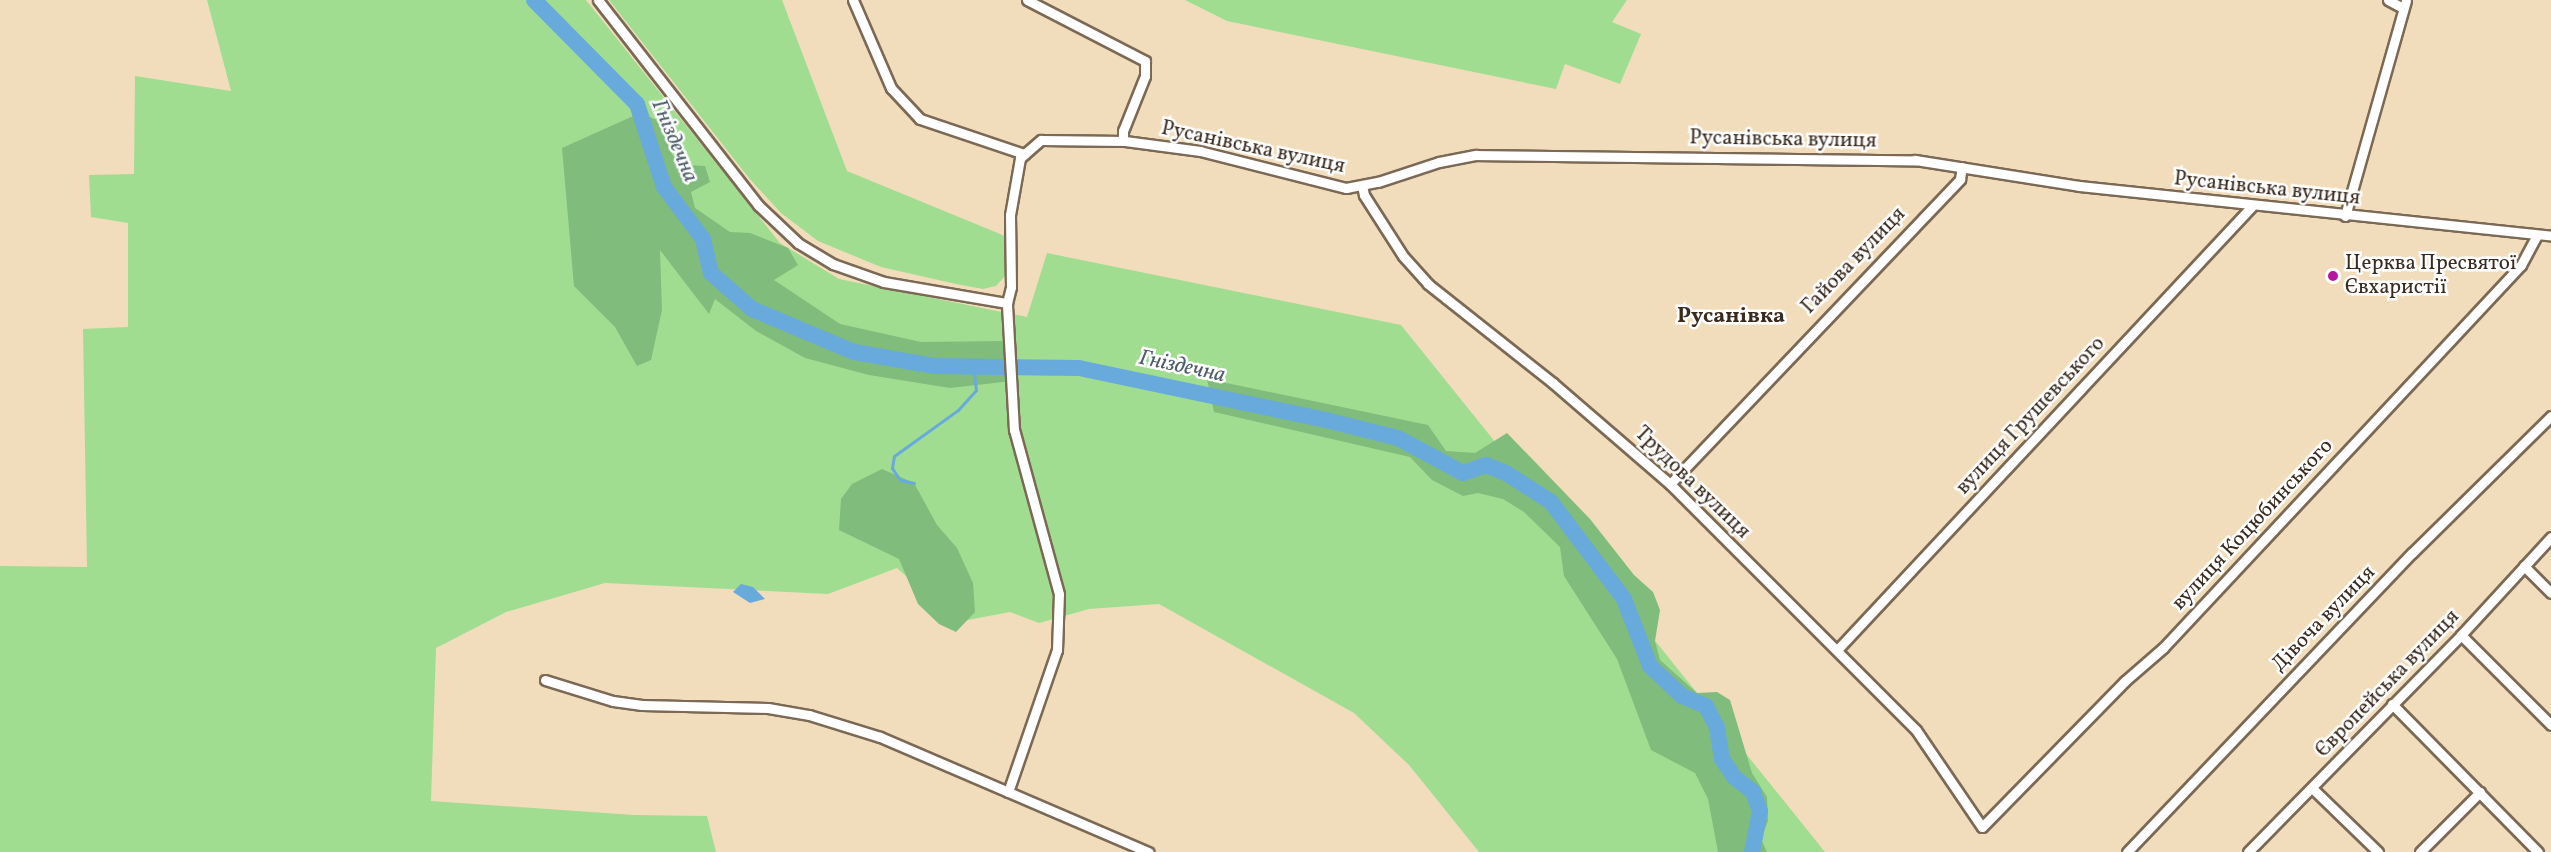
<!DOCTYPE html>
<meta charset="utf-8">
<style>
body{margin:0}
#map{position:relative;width:2551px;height:852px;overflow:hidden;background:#f1ddbc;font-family:Vollkorn,serif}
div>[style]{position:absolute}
.green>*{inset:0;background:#a0dd91}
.forest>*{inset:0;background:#80bc7b}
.water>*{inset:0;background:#69aadd}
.stream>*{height:3px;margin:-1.5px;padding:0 1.5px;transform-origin:1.5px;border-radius:1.5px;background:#69aadd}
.river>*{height:16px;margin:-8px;padding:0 8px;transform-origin:8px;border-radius:8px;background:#69aadd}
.roads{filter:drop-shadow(2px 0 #7b6955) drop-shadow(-2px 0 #7b6955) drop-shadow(0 2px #7b6955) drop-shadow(0 -2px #7b6955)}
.minor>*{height:9px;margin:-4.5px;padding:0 4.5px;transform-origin:4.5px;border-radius:4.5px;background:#fff}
.dots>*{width:16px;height:16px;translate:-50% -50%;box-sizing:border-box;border:3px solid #fff;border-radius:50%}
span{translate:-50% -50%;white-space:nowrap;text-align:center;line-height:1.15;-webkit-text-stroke:5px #fff;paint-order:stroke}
.street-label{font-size:21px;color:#3b2a1e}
.poi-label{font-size:21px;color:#3b2a1e}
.left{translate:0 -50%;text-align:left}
.water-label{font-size:22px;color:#4d5d6a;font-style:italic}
.neighbourhood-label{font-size:22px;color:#3b2a1e;font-weight:700}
</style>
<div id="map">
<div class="green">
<i style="clip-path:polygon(207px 0,586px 0,780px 243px,839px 279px,1027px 317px,1047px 253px,1401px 325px,1825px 852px,1479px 852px,1409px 765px,1354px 713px,1159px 604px,1089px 609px,1039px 623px,1010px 612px,957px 622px,897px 568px,828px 594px,605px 583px,506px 612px,436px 648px,431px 801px,634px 815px,707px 816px,716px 852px,0 852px,0 566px,87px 567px,83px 329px,128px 327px,128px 223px,91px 217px,89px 175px,134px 174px,135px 76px,231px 91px)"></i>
<i style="clip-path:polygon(609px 0,782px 0,847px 171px,1005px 236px,1005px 276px,996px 286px,983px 289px,956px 284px,881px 267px,818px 241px,781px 213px,749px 178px)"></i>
<i style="clip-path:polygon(1185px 0,1627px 0,1612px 22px,1641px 34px,1620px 84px,1565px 64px,1556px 89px,1227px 21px)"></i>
</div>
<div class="forest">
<i style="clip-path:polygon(640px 113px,657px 120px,673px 156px,688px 165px,705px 166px,710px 182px,691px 192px,695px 208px,730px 232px,750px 233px,788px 248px,798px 265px,774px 280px,840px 324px,921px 342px,1006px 341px,1012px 381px,950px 388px,869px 375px,805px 358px,756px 331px,715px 299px,709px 314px,660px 250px,662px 310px,651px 360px,637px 366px,615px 327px,574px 286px,562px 148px)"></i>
<i style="clip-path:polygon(1207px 379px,1428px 425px,1446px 451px,1475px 453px,1507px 433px,1590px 519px,1634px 575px,1653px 592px,1660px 610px,1655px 641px,1660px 660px,1697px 693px,1717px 692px,1730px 700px,1752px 773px,1767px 797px,1768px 821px,1761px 839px,1767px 852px,1718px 852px,1708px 799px,1695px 773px,1651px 750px,1617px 659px,1564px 576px,1560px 547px,1524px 512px,1503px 499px,1478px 493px,1463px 496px,1432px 480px,1410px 457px,1214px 412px)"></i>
<i style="clip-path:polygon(882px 469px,914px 483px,937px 525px,957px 548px,973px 583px,975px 612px,956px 632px,939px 624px,918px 604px,899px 559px,839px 530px,841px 499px,852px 484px)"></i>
</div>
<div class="water">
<i style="clip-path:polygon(741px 584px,753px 587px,765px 599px,750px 603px,733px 592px)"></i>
</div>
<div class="stream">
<i style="left:914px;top:483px;width:14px;rotate:-168deg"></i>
<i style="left:900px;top:480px;width:14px;rotate:-124deg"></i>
<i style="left:892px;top:468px;width:12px;rotate:-81deg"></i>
<i style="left:894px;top:456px;width:79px;rotate:-35.7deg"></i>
<i style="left:958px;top:410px;width:27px;rotate:-48deg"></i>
<i style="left:976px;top:390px;width:24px;rotate:-97deg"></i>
</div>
<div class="river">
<i style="left:534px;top:0;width:146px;rotate:45.3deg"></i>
<i style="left:637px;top:104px;width:87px;rotate:72deg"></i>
<i style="left:664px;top:187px;width:65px;rotate:53.1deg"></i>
<i style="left:703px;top:239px;width:35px;rotate:77deg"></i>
<i style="left:711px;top:273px;width:55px;rotate:41.3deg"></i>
<i style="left:752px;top:309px;width:111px;rotate:22.9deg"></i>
<i style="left:854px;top:352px;width:81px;rotate:9.9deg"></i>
<i style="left:934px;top:366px;width:145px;rotate:0.8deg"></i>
<i style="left:1079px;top:368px;width:257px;rotate:11.9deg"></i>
<i style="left:1330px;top:421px;width:70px;rotate:14deg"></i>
<i style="left:1398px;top:438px;width:74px;rotate:28.3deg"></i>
<i style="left:1463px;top:473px;width:24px;rotate:-19deg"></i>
<i style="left:1486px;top:465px;width:22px;rotate:22deg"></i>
<i style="left:1506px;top:473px;width:54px;rotate:32.8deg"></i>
<i style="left:1551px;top:502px;width:121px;rotate:53deg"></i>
<i style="left:1624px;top:599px;width:72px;rotate:68.8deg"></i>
<i style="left:1650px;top:666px;width:44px;rotate:43.2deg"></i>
<i style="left:1682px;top:696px;width:26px;rotate:23deg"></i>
<i style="left:1706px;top:706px;width:25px;rotate:63deg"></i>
<i style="left:1717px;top:728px;width:31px;rotate:81deg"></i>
<i style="left:1722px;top:759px;width:22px;rotate:56deg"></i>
<i style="left:1734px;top:777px;width:24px;rotate:38deg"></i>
<i style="left:1753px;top:792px;width:20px;rotate:70deg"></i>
<i style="left:1760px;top:811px;width:42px;rotate:101deg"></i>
</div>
<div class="roads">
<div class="minor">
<i style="left:598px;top:0;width:260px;rotate:52deg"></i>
<i style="left:758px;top:205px;width:55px;rotate:43.5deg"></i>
<i style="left:798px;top:243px;width:41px;rotate:31deg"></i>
<i style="left:833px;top:264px;width:54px;rotate:19.4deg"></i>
<i style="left:884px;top:282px;width:125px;rotate:9.7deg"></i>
<i style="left:853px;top:0;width:96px;rotate:66.6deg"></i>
<i style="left:891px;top:88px;width:42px;rotate:46.9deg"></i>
<i style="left:920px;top:119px;width:110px;rotate:18.6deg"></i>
<i style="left:1027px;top:0;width:133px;rotate:27.3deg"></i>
<i style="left:1145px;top:61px;width:15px;rotate:90deg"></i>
<i style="left:1145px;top:76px;width:59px;rotate:111.8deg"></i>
<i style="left:1123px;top:131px;width:10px;rotate:90deg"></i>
<i style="left:2388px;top:0;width:17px;rotate:28deg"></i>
<i style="left:1362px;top:185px;width:10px;rotate:79deg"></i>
<i style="left:1364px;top:195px;width:72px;rotate:57.4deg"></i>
<i style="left:1403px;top:256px;width:38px;rotate:48deg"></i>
<i style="left:1428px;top:284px;width:159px;rotate:38.4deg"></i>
<i style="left:1553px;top:383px;width:155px;rotate:40.8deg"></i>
<i style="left:1670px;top:484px;width:348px;rotate:45deg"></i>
<i style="left:1916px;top:730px;width:117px;rotate:55.8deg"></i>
<i style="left:1982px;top:827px;width:204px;rotate:-45.6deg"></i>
<i style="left:2125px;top:681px;width:50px;rotate:-41deg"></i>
<i style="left:2163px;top:648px;width:524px;rotate:-46.93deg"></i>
<i style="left:2521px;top:265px;width:32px;rotate:-62deg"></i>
<i style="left:2345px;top:216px;width:224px;rotate:-74.2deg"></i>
<i style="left:1670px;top:484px;width:421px;rotate:-46.4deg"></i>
<i style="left:1960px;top:179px;width:12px;rotate:-81deg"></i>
<i style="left:2524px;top:566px;width:38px;rotate:45deg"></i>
<i style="left:2461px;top:635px;width:127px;rotate:45deg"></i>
<i style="left:1837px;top:650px;width:608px;rotate:-46.93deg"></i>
<i style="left:545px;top:680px;width:71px;rotate:17.2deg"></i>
<i style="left:613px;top:701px;width:29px;rotate:8deg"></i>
<i style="left:642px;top:705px;width:126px;rotate:1.4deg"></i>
<i style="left:768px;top:708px;width:42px;rotate:9.7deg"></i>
<i style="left:809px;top:715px;width:74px;rotate:17.2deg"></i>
<i style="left:880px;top:737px;width:292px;rotate:23.2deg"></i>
<i style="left:2392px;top:704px;width:208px;rotate:45.4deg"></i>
<i style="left:2312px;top:788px;width:92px;rotate:44.1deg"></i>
<i style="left:1008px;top:792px;width:150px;rotate:-71deg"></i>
<i style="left:1057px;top:650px;width:56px;rotate:-88deg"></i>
<i style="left:1059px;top:594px;width:170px;rotate:-105.3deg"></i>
<i style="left:1014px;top:430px;width:127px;rotate:-93.2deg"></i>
<i style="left:1007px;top:303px;width:16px;rotate:-76deg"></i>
<i style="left:1011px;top:287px;width:72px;rotate:-90.8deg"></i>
<i style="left:1010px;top:215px;width:58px;rotate:-80deg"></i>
<i style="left:1020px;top:158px;width:28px;rotate:-41deg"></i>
<i style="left:1041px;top:140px;width:84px;rotate:0.7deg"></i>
<i style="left:1125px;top:141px;width:76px;rotate:7.6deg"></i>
<i style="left:1200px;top:151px;width:151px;rotate:14.2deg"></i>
<i style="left:1346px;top:188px;width:33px;rotate:-11deg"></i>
<i style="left:1378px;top:182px;width:64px;rotate:-18.2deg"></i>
<i style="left:1439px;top:162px;width:38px;rotate:-11deg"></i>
<i style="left:1476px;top:155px;width:439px;rotate:0.7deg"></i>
<i style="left:1915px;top:160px;width:166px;rotate:9deg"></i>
<i style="left:2079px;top:186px;width:475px;rotate:6deg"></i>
<i style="left:2127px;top:852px;width:413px;rotate:-46.4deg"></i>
<i style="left:2412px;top:553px;width:195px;rotate:-44.6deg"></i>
<i style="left:2248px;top:852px;width:304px;rotate:-45.5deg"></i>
<i style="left:2461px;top:635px;width:133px;rotate:-47.4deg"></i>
<i style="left:2420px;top:852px;width:85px;rotate:-45deg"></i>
</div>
</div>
<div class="dots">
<i style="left:2333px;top:276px;background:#b5179e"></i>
</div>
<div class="street-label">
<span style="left:1783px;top:140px;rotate:1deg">Русанівська вулиця</span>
<span style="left:1253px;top:148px;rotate:12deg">Русанівська вулиця</span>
<span style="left:2267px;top:189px;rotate:6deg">Русанівська вулиця</span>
<span style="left:1854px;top:261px;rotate:-46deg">Гайова вулиця</span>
<span style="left:2031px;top:416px;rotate:-47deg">вулиця Грушевського</span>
<span style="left:1692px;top:483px;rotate:44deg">Трудова вулиця</span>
<span style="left:2253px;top:525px;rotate:-47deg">вулиця Коцюбинського</span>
<span style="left:2324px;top:619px;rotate:-46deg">Дівоча вулиця</span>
<span style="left:2388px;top:684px;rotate:-46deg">Європейська вулиця</span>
</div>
<div class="poi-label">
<span class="left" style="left:2345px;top:276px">Церква Пресвятої<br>Євхаристії</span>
</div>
<div class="water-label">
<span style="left:674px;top:141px;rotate:67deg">Гніздечна</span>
<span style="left:1182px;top:367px;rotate:12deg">Гніздечна</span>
</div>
<div class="neighbourhood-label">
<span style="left:1731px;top:317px">Русанівка</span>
</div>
</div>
